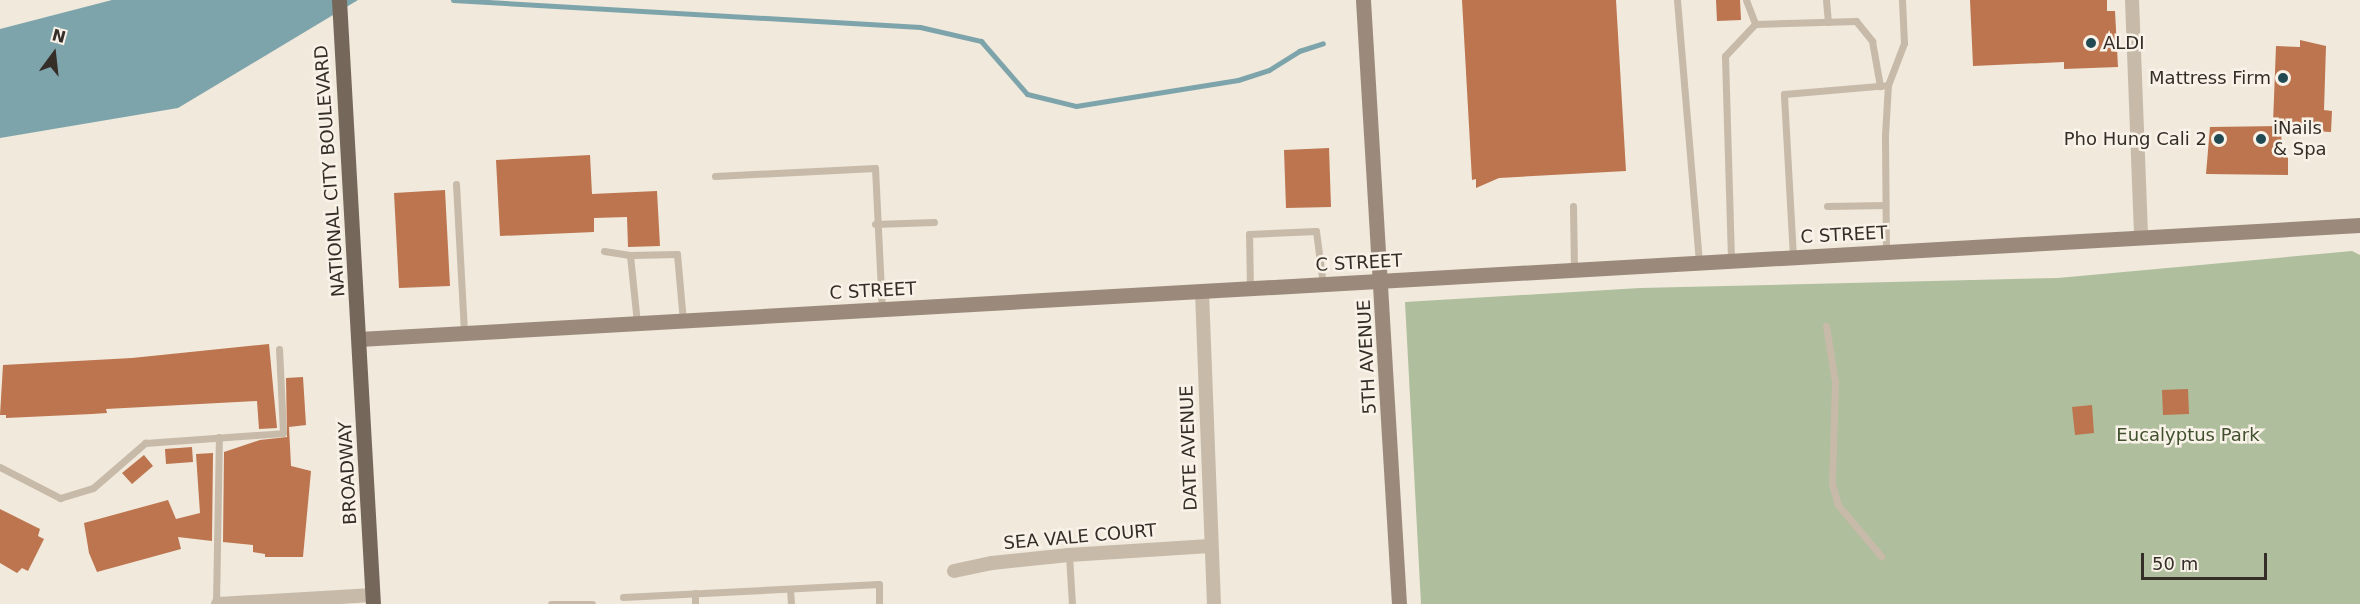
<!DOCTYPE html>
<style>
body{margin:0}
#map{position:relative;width:2360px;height:604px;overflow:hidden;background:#f0e9dc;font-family:"DejaVu Sans",sans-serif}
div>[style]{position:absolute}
.green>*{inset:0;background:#afbe9d}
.water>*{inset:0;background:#7ea4ab}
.stream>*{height:5px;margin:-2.5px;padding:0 2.5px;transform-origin:2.5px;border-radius:2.5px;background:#7ea4ab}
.building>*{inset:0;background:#bc754e}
.lane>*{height:7px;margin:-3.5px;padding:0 3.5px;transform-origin:3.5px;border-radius:3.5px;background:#c7baa9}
.street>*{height:14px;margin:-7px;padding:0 7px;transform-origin:7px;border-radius:7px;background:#c7baa9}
.secondary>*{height:15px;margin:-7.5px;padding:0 7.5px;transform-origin:7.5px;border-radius:7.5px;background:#9b8a7b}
.primary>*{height:15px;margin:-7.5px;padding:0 7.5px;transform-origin:7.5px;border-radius:7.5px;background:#76675b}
.dots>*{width:16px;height:16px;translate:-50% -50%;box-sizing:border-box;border:3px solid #f8f2e8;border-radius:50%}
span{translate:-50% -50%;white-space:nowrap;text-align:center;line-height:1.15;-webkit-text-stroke:5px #f8f2e8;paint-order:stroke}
.poi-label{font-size:18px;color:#352e28}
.left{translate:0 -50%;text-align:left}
.right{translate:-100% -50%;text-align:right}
.street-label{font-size:18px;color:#352e28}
.park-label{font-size:18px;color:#41512e}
.north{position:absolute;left:24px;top:24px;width:60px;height:60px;-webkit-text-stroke:4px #f8f2e8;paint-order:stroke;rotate:15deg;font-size:16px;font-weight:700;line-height:24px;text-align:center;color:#352e28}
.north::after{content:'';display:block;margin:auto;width:21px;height:27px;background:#352e28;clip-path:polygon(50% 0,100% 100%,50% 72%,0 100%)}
.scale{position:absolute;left:2141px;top:553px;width:126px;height:27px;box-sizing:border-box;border:3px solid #352e28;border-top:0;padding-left:8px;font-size:18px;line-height:21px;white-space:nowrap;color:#352e28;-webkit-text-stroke:4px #f8f2e8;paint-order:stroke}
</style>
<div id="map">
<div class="green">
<i style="clip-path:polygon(2352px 251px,2360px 255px,2360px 604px,1421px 604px,1405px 302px,1640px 288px,2058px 278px)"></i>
</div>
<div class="water">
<i style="clip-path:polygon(112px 0,358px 0,178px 108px,0 138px,0 29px)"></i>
</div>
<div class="stream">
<i style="left:453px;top:0;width:468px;rotate:3.3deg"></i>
<i style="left:920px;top:27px;width:63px;rotate:12.9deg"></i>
<i style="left:981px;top:41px;width:70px;rotate:49deg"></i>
<i style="left:1027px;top:94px;width:50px;rotate:13.8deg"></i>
<i style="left:1076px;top:106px;width:164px;rotate:-9.1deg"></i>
<i style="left:1238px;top:80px;width:33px;rotate:-18deg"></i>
<i style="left:1269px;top:70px;width:36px;rotate:-32deg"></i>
<i style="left:1299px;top:51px;width:25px;rotate:-18deg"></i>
</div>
<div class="building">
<i style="clip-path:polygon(1462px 0,1616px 0,1626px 171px,1499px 178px,1476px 188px,1476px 179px,1472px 180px)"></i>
<i style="clip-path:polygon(1716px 0,1740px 0,1741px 20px,1717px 21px)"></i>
<i style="clip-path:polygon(1970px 0,2107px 0,2107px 11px,2115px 11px,2118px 67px,2064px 69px,2064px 62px,1973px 66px)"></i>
<i style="clip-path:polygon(2300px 40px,2326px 46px,2324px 110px,2332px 111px,2331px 132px,2312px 131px,2312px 125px,2273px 123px,2276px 46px,2300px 47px)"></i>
<i style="clip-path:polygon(2281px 126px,2282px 156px,2288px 156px,2288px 175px,2206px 174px,2210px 127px)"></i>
<i style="clip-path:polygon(1329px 148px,1331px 207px,1286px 208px,1284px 150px)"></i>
<i style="clip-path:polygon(590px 155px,592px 194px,657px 191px,660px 246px,628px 247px,627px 217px,594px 218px,594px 232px,500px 236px,496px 160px)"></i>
<i style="clip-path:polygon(445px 190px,450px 286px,399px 288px,394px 193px)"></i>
<i style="clip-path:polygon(269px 344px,277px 428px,259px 429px,257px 401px,106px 409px,107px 413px,92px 414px,6px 418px,6px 415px,0 415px,3px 365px,132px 358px)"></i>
<i style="clip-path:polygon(303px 377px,306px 425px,289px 427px,291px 466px,311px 471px,303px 557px,265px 557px,265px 554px,253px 552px,253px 545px,223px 542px,224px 452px,260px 440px,287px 437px,286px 378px)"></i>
<i style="clip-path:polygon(2188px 389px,2189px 414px,2163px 415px,2162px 390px)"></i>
<i style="clip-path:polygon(2092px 405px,2094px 433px,2075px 435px,2072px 407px)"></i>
<i style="clip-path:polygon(192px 447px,193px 462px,166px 464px,165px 449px)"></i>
<i style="clip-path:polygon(213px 453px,212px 541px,178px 537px,181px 549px,97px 572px,89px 553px,84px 523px,168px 500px,176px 519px,200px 513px,196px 454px)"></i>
<i style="clip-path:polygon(144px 455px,153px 466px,132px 484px,122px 473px)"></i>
<i style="clip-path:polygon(0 509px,40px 529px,38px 536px,44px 539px,28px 571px,22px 568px,17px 573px,0 563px)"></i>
</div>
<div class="lane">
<i style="left:1677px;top:0;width:261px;rotate:85.2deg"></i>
<i style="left:1746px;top:0;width:26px;rotate:69deg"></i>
<i style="left:1826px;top:0;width:22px;rotate:85deg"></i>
<i style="left:715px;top:176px;width:160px;rotate:-2.9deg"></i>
<i style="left:875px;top:168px;width:142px;rotate:87.2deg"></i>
<i style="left:456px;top:184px;width:149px;rotate:86.9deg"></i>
<i style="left:1573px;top:206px;width:63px;rotate:89.1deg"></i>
<i style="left:1827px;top:206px;width:58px;rotate:-1deg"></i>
<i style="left:875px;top:224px;width:59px;rotate:-1.9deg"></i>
<i style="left:604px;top:251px;width:26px;rotate:9deg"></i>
<i style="left:1886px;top:252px;width:117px;rotate:-90.5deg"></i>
<i style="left:1885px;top:135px;width:50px;rotate:-86.6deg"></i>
<i style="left:1888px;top:85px;width:45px;rotate:-69.1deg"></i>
<i style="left:1904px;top:43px;width:43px;rotate:-92.7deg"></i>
<i style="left:1793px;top:257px;width:163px;rotate:-93.2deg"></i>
<i style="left:1784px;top:94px;width:104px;rotate:-4.9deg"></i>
<i style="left:1731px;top:259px;width:203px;rotate:-91.7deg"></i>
<i style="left:1725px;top:56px;width:44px;rotate:-46.8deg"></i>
<i style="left:1755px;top:24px;width:101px;rotate:-1.7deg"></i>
<i style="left:1856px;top:21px;width:26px;rotate:51deg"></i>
<i style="left:1872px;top:41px;width:46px;rotate:79.9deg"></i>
<i style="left:1250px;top:289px;width:55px;rotate:-91deg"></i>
<i style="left:1249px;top:234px;width:67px;rotate:-2.6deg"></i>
<i style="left:1316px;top:231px;width:54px;rotate:82.6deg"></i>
<i style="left:637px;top:323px;width:68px;rotate:-95.9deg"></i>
<i style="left:630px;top:255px;width:47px;rotate:-1.2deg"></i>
<i style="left:677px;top:254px;width:67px;rotate:84.9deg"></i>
<i style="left:1826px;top:326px;width:57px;rotate:80.9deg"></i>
<i style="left:1835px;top:382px;width:102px;rotate:91.7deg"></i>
<i style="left:1832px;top:484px;width:22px;rotate:74deg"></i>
<i style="left:1838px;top:505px;width:67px;rotate:49.9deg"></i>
<i style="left:0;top:467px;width:68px;rotate:27.3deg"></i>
<i style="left:60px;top:498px;width:34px;rotate:-17deg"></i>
<i style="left:93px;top:488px;width:69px;rotate:-40.9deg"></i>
<i style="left:145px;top:443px;width:138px;rotate:-4.1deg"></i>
<i style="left:283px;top:433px;width:84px;rotate:-92.7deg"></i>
<i style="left:1069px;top:555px;width:49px;rotate:86.5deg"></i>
<i style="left:790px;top:589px;width:15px;rotate:86deg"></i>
<i style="left:623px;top:597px;width:256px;rotate:-2.9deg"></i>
<i style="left:879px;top:584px;width:20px;rotate:90deg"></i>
<i style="left:216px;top:604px;width:167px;rotate:-89deg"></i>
<i style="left:551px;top:604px;width:41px"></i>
<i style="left:695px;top:604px;width:11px;rotate:-90deg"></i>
</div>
<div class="street">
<i style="left:2132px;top:0;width:237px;rotate:87.8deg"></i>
<i style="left:1202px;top:292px;width:312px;rotate:87.8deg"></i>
<i style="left:954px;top:571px;width:39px;rotate:-12deg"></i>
<i style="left:992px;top:563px;width:77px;rotate:-5.9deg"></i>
<i style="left:1069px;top:555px;width:141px;rotate:-3.7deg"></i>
<i style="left:218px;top:604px;width:155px;rotate:-3.3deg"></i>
</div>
<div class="secondary">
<i style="left:1363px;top:0;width:605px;rotate:86.59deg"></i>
<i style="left:359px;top:339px;width:2004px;rotate:-3.26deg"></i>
</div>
<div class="primary">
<i style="left:339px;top:0;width:605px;rotate:86.78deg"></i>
</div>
<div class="dots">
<i style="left:2091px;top:43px;background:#214a53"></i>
<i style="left:2283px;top:78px;background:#214a53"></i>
<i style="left:2219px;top:139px;background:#214a53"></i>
<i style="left:2261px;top:139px;background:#214a53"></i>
</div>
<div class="poi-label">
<span class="left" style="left:2103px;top:43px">ALDI</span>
<span class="right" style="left:2271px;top:78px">Mattress Firm</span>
<span class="left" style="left:2273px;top:139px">iNails<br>&amp; Spa</span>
<span class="right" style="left:2207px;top:139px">Pho Hung Cali 2</span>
</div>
<div class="street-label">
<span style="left:330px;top:171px;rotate:-94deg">NATIONAL CITY BOULEVARD</span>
<span style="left:1844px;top:235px;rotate:-3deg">C STREET</span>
<span style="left:1359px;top:263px;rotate:-3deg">C STREET</span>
<span style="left:873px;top:291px;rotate:-3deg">C STREET</span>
<span style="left:1367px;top:357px;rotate:-93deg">5TH AVENUE</span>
<span style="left:1189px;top:448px;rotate:-92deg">DATE AVENUE</span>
<span style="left:348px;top:473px;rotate:-93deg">BROADWAY</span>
<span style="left:1080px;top:537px;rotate:-5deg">SEA VALE COURT</span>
</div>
<div class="park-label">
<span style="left:2188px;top:435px">Eucalyptus Park</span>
</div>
<div class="north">N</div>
<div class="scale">50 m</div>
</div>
